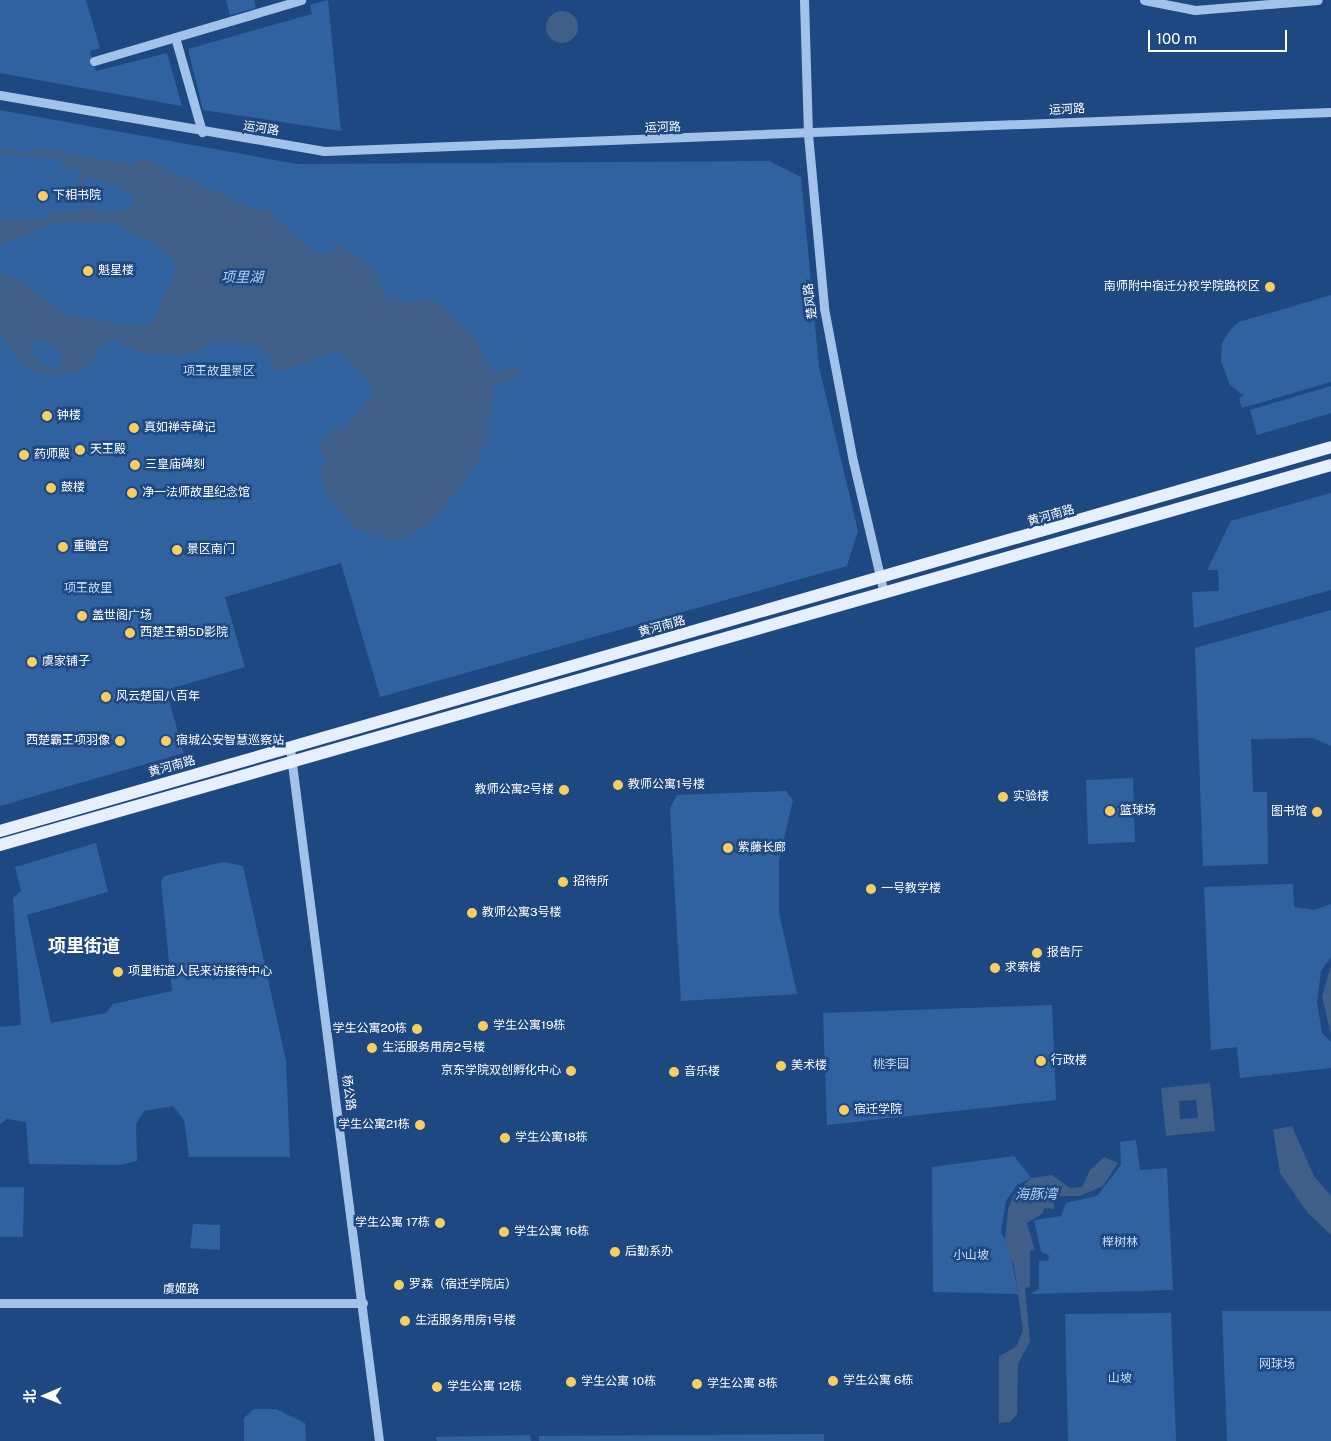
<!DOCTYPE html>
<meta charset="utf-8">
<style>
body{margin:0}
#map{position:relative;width:1331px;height:1441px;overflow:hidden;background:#1e4881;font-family:"Public Sans","Noto Sans SC",sans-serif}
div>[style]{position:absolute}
.green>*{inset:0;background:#3162a0}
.water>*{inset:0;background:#3f5f89}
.round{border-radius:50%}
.minor>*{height:9px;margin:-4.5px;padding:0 4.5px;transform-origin:4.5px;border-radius:4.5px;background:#a3c2e9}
.major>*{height:12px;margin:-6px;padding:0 6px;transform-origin:6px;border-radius:6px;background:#e6effe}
.dots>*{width:14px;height:14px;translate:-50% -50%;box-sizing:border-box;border:2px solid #1e4881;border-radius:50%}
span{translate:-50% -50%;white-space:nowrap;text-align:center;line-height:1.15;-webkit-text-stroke:5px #1e4881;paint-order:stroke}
.street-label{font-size:12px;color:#fff}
.poi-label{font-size:12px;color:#fff}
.left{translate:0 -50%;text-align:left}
.right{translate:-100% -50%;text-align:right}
.park-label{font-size:12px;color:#c7dcf7}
.water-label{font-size:14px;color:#aeccf1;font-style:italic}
.district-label{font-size:18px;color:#fff;font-weight:700}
.north{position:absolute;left:20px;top:1371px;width:50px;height:50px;-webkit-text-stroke:4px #1e4881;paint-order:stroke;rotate:269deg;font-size:14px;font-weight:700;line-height:20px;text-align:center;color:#fff}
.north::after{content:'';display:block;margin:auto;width:18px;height:22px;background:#fff;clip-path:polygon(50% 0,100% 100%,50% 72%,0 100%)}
.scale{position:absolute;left:1148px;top:30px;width:139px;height:22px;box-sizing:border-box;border:2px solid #fff;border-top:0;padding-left:6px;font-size:15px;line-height:18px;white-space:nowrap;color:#fff;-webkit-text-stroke:4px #1e4881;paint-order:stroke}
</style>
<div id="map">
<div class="green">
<i style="clip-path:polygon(0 0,86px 0,100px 48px,90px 51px,96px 71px,167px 53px,182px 106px,0 73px)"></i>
<i style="clip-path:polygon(226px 0,254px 0,256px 8px,230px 15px)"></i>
<i style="clip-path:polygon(328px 0,341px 131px,203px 110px,188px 49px,312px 14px,310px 5px)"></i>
<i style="clip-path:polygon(0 110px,297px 164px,769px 161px,801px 177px,819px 367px,858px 531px,847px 566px,380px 697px,341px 563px,225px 597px,245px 667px,166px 690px,184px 753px,0 806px)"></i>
<i style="clip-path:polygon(1331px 295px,1331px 382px,1242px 408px,1239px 398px,1244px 396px,1230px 385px,1221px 361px,1222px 343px,1231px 329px,1239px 322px)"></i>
<i style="clip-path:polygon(1331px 386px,1331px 413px,1257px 435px,1250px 410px)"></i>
<i style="clip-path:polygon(1331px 493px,1331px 590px,1194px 628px,1192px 592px,1219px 591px,1218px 570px,1207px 570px,1231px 521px)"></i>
<i style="clip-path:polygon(1331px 610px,1331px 746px,1313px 738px,1251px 739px,1253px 792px,1267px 792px,1268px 864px,1203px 866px,1195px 648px)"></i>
<i style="clip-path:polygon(1133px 778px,1135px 842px,1088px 844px,1086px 780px)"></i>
<i style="clip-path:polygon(786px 791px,793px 800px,779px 860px,779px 913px,797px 994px,681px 1001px,670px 808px,677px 795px)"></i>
<i style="clip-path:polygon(96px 843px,108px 892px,27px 915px,51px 1023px,106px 1013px,113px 1004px,172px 991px,161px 882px,164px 876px,223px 862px,243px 866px,286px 1061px,290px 1157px,189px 1157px,184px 1120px,173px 1106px,144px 1111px,136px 1124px,137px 1161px,119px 1165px,29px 1164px,26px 1122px,7px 1119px,0 1124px,0 1027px,21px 1025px,13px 898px,21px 891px,15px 867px)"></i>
<i style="clip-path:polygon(1293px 884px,1294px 907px,1314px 910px,1331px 904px,1331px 957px,1321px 971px,1317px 1002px,1322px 1033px,1331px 1042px,1331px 1068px,1240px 1078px,1237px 1047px,1211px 1050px,1204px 887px)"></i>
<i style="clip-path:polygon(1052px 1005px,1056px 1100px,827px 1125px,823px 1013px)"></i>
<i style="clip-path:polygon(1136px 1140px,1140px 1170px,1167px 1168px,1173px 1290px,1030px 1294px,1039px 1289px,1039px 1261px,1048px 1261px,1049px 1255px,1041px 1252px,1034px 1220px,1061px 1216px,1066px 1203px,1097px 1196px,1121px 1165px,1120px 1142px)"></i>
<i style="clip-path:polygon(1014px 1156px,1031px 1178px,1017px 1185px,1006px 1201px,1001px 1232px,1010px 1250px,1018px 1294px,933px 1292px,932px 1167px)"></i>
<i style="clip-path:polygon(0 1187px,24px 1187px,23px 1237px,0 1237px)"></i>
<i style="clip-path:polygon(193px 1224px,220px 1225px,220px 1250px,190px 1248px)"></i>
<i style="clip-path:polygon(1222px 1311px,1331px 1311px,1331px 1441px,1227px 1441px)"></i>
<i style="clip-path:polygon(1171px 1313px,1176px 1441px,1068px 1441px,1065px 1314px)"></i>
<i style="clip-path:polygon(254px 1409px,276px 1409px,305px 1423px,306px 1441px,244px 1441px,244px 1418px)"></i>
<i style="clip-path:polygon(824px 1434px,824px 1441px,539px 1441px,539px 1436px)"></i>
<i style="clip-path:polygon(530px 1435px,531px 1441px,437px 1441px,436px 1437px)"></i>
</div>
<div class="water">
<i class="round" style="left:546px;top:11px;width:32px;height:32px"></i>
<i style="clip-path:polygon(evenodd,33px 147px,136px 165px,139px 156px,261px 212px,272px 209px,277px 219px,317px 253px,330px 253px,339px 242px,375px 271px,383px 294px,410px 302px,432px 298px,473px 335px,493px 373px,522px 365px,520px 376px,493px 385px,488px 439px,476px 465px,437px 516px,409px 538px,390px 539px,356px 530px,329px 497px,320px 475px,327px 457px,317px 447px,337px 424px,343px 429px,373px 394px,372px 385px,337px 351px,279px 372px,270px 371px,271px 355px,261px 354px,260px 344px,213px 343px,186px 356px,145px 354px,112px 340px,99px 346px,94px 360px,76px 373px,47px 376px,26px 369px,1px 337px,0 273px,23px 281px,61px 312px,131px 327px,152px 323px,175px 271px,171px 258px,153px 244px,113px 223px,59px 222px,0 245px,0 218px,45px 219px,48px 213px,82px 211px,84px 206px,109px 213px,133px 206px,134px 198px,116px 184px,85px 178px,83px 188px,75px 187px,81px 170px,61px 167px,61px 159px,0 154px,0 148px,32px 153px,33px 147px,38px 340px,58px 347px,61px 362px,57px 367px,44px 366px,31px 352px,31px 342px,38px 340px)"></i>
<i style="clip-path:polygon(1331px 965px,1331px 1034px,1322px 997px)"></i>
<i style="clip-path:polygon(evenodd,1210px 1083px,1215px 1131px,1166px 1136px,1161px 1088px,1210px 1083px,1196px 1100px,1198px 1118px,1180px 1119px,1179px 1101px,1196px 1100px)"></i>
<i style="clip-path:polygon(1292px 1126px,1314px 1176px,1331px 1196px,1331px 1235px,1308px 1213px,1280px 1173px,1273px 1130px)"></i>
<i style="clip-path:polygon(1104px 1157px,1118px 1163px,1103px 1186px,1080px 1196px,1053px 1196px,1054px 1209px,1044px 1208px,1043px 1213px,1027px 1223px,1035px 1250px,1030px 1251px,1030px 1287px,1025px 1288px,1030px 1341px,1018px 1364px,1017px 1414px,1010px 1422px,999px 1423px,999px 1356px,1016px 1347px,1023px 1331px,1014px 1265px,1005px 1239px,1008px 1209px,1015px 1192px,1031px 1178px,1052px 1175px,1070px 1188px,1082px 1187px,1090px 1170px)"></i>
</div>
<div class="minor">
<i style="left:804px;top:0;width:134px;rotate:88.3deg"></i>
<i style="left:808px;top:134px;width:175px;rotate:84.7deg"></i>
<i style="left:824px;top:308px;width:156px;rotate:79.3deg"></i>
<i style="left:853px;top:461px;width:136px;rotate:76.8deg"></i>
<i style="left:1144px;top:0;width:52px;rotate:11.1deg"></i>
<i style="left:1195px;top:10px;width:123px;rotate:-4.6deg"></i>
<i style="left:175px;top:37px;width:99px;rotate:74.1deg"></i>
<i style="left:94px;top:61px;width:216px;rotate:-16.4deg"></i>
<i style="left:0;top:95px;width:329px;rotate:9.8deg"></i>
<i style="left:324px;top:151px;width:1008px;rotate:-2.22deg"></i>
<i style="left:290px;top:748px;width:699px;rotate:82.68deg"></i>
<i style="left:0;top:1303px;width:363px"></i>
</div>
<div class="major">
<i style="left:0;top:831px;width:1385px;rotate:-16.09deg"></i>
<i style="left:0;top:845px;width:1384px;rotate:-15.93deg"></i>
</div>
<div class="dots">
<i style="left:43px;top:196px;background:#f8ce61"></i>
<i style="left:88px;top:271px;background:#f8ce61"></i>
<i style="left:1270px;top:287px;background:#f8ce61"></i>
<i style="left:47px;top:416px;background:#f8ce61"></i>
<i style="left:134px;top:428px;background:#f8ce61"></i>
<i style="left:80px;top:450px;background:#f8ce61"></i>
<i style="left:24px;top:455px;background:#f8ce61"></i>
<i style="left:135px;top:465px;background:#f8ce61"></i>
<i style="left:51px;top:488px;background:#f8ce61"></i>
<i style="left:132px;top:493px;background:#f8ce61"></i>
<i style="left:63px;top:547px;background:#f8ce61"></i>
<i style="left:177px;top:550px;background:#f8ce61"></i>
<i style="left:82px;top:616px;background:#f8ce61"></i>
<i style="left:130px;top:633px;background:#f8ce61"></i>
<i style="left:32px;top:662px;background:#f8ce61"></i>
<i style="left:106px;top:697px;background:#f8ce61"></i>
<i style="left:120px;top:741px;background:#f8ce61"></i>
<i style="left:166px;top:741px;background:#f8ce61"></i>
<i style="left:618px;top:785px;background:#f8ce61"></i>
<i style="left:564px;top:790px;background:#f8ce61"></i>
<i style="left:1003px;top:797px;background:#f8ce61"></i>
<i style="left:1110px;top:811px;background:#f8ce61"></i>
<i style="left:1317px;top:812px;background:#f8ce61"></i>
<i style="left:728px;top:848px;background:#f8ce61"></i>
<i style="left:563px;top:882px;background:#f8ce61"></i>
<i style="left:871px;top:889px;background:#f8ce61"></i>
<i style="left:472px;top:913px;background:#f8ce61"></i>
<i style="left:1037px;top:953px;background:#f8ce61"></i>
<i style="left:995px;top:968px;background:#f8ce61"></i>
<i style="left:118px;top:972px;background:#f8ce61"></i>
<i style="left:483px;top:1026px;background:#f8ce61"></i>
<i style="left:417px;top:1029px;background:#f8ce61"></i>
<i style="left:372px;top:1048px;background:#f8ce61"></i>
<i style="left:1041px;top:1061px;background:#f8ce61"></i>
<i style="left:781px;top:1066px;background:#f8ce61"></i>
<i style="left:571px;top:1071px;background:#f8ce61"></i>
<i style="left:674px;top:1072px;background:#f8ce61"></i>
<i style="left:844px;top:1110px;background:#f8ce61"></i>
<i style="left:420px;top:1125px;background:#f8ce61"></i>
<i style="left:505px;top:1138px;background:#f8ce61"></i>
<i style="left:440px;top:1223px;background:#f8ce61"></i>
<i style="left:504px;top:1232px;background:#f8ce61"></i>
<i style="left:615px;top:1252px;background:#f8ce61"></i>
<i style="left:399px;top:1285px;background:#f8ce61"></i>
<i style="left:405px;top:1321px;background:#f8ce61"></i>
<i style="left:833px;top:1381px;background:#f8ce61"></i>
<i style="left:571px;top:1382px;background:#f8ce61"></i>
<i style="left:697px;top:1384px;background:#f8ce61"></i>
<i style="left:437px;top:1387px;background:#f8ce61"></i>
</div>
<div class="street-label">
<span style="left:1067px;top:110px;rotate:-3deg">运河路</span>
<span style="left:663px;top:128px;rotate:-2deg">运河路</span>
<span style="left:261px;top:129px;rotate:9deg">运河路</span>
<span style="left:811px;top:301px;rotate:-97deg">楚风路</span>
<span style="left:1051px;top:516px;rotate:-16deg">黄河南路</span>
<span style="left:662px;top:627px;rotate:-16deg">黄河南路</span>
<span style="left:172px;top:767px;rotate:-16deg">黄河南路</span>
<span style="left:348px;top:1093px;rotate:82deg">杨公路</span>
<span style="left:181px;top:1290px">虞姬路</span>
</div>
<div class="poi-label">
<span class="left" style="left:53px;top:196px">下相书院</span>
<span class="left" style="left:98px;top:271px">魁星楼</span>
<span class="right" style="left:1260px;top:287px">南师附中宿迁分校学院路校区</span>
<span class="left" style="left:57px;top:416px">钟楼</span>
<span class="left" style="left:144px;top:428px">真如禅寺碑记</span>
<span class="left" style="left:90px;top:450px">天王殿</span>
<span class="left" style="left:34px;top:455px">药师殿</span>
<span class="left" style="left:145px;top:465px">三皇庙碑刻</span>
<span class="left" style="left:61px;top:488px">鼓楼</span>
<span class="left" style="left:142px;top:493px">净一法师故里纪念馆</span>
<span class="left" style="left:73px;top:547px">重瞳宫</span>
<span class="left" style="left:187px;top:550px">景区南门</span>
<span class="left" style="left:92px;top:616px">盖世阁广场</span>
<span class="left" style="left:140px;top:633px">西楚王朝5D影院</span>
<span class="left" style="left:42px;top:662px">虞家铺子</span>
<span class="left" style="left:116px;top:697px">风云楚国八百年</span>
<span class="right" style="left:110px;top:741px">西楚霸王项羽像</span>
<span class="left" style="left:176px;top:741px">宿城公安智慧巡察站</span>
<span class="left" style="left:628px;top:785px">教师公寓1号楼</span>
<span class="right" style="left:554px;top:790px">教师公寓2号楼</span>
<span class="left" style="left:1013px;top:797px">实验楼</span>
<span class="left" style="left:1120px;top:811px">篮球场</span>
<span class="right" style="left:1307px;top:812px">图书馆</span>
<span class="left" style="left:738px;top:848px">紫藤长廊</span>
<span class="left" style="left:573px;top:882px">招待所</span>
<span class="left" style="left:881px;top:889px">一号教学楼</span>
<span class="left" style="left:482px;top:913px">教师公寓3号楼</span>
<span class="left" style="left:1047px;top:953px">报告厅</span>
<span class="left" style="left:1005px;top:968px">求索楼</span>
<span class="left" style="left:128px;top:972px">项里街道人民来访接待中心</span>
<span class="left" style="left:493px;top:1026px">学生公寓19栋</span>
<span class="right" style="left:407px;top:1029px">学生公寓20栋</span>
<span class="left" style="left:382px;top:1048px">生活服务用房2号楼</span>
<span class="left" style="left:1051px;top:1061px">行政楼</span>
<span class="left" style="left:791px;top:1066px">美术楼</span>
<span class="right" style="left:561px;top:1071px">京东学院双创孵化中心</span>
<span class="left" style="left:684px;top:1072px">音乐楼</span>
<span class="left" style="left:854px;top:1110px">宿迁学院</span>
<span class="right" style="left:410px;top:1125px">学生公寓21栋</span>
<span class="left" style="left:515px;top:1138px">学生公寓18栋</span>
<span class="right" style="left:430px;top:1223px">学生公寓 17栋</span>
<span class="left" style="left:514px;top:1232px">学生公寓 16栋</span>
<span class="left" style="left:625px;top:1252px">后勤系办</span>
<span class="left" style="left:409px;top:1285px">罗森（宿迁学院店）</span>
<span class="left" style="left:415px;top:1321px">生活服务用房1号楼</span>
<span class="left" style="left:843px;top:1381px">学生公寓 6栋</span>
<span class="left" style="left:581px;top:1382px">学生公寓 10栋</span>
<span class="left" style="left:707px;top:1384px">学生公寓 8栋</span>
<span class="left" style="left:447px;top:1387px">学生公寓 12栋</span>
</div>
<div class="park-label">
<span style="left:219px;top:372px">项王故里景区</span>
<span style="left:88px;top:589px">项王故里</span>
<span style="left:891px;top:1065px">桃李园</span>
<span style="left:1120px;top:1243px">榉树林</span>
<span style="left:971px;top:1256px">小山坡</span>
<span style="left:1277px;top:1365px">网球场</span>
<span style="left:1120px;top:1379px">山坡</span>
</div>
<div class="water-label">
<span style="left:242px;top:277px">项里湖</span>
<span style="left:1036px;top:1194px">海豚湾</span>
</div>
<div class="district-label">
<span style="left:84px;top:946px">项里街道</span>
</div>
<div class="north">北</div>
<div class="scale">100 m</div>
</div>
